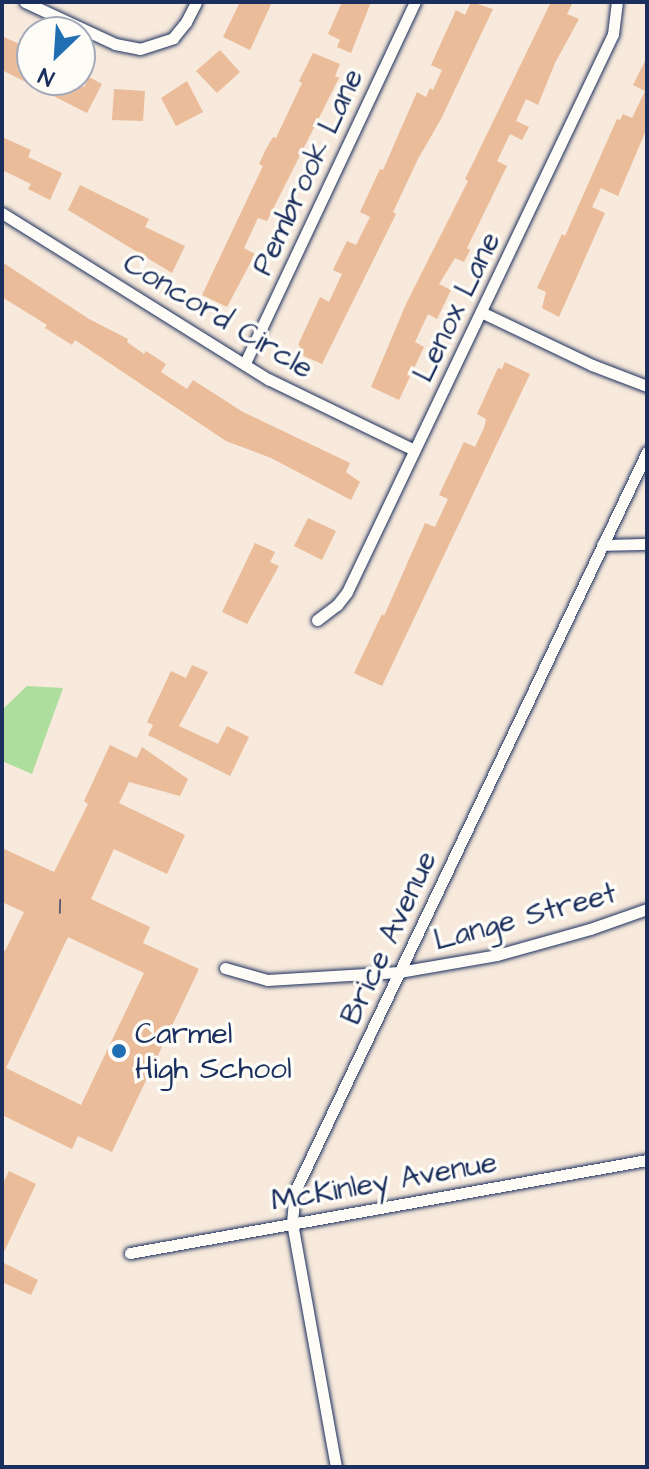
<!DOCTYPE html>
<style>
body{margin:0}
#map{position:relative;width:649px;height:1469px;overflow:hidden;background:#f7e9db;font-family:"Architects Daughter",sans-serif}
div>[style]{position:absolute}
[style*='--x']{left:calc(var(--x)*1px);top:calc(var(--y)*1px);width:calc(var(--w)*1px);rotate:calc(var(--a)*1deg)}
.green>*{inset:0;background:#adde9e}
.building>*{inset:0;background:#eabc9a}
.roads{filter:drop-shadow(0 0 2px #1b2f5e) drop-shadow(0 0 2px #1b2f5e)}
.minor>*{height:11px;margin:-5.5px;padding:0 5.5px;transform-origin:5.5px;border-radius:5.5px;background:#fdfcf7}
.dots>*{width:22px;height:22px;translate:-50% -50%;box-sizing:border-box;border:4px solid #fdfcf7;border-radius:50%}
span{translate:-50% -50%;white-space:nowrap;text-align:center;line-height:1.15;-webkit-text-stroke:7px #fdfcf7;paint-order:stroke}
.number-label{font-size:26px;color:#4f526d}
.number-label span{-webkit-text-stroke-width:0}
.street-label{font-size:30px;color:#1b2f5e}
.poi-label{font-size:30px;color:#1b2f5e}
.left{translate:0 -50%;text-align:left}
.frame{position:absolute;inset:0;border:4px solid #1b2f5e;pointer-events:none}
.north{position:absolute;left:16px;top:16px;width:80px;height:80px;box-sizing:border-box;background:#fdfcf7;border:2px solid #a3aaba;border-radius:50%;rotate:205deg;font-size:22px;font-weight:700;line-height:32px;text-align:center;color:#1b2f5e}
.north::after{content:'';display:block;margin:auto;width:28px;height:36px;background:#1f6fb2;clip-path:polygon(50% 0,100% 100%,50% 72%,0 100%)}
</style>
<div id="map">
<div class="green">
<i style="clip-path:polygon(27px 686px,63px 688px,32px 774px,2px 761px,2px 710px)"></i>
</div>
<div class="building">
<i style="clip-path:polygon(240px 2px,272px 2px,250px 50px,223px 37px)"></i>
<i style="clip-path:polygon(342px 2px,371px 2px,351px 53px,337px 47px,340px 40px,328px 34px)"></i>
<i style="clip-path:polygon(471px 2px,493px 9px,441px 119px,418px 159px,393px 212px,396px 214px,322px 364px,297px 353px,300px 346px,298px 345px,320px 297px,329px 302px,342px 274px,333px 270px,347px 241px,356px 245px,370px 217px,360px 212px,380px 169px,383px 170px,417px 92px,426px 97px,430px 88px,433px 90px,442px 70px,431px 65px,456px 10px,465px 15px)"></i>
<i style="clip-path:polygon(551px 2px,573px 2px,567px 14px,579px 19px,555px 63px,538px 105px,526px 99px,516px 121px,529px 127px,522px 140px,510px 134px,497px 161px,507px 166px,467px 248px,470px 250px,464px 262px,455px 258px,439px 284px,451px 290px,437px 319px,428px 314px,415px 342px,424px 347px,399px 400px,371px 387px,406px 304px,468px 181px,465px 179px,472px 165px)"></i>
<i style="clip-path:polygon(2px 36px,32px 50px,32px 80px,64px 80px,84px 87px,89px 77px,102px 84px,87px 113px,2px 70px)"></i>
<i style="clip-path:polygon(220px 50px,240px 72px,217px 93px,196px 71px)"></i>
<i style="clip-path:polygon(313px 53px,340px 64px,335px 76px,339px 78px,267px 221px,258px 218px,244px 248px,255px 254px,227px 307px,202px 295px,263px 166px,259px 164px,266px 149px,273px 137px,276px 138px,302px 83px,299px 81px)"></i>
<i style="clip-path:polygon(647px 57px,647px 128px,618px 196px,601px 188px,592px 207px,605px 213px,559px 317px,542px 308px,546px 292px,537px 288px,562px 234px,565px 236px,617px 119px,620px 120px,623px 114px,632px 118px,645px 91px,633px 85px)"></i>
<i style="clip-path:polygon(187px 81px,203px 112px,176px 126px,161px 98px)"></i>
<i style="clip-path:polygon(114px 89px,145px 91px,143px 121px,112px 120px)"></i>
<i style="clip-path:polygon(2px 137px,31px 150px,28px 157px,62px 173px,50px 200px,28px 189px,31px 184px,2px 170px)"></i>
<i style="clip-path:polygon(80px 185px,149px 219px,145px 227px,185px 246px,172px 273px,68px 210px)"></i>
<i style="clip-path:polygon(2px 262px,89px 319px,128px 339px,127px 342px,144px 354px,146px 351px,166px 364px,161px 372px,187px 389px,193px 380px,243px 412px,350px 463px,346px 472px,360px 482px,351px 500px,271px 458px,226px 441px,75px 340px,72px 345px,45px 328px,47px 325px,2px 297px)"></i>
<i style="clip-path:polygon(505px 362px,530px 374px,382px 686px,354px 673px,382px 614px,384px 616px,425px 523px,435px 527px,448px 499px,439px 495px,464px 442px,475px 447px,484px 428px,486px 419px,477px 414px,498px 368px,502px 369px)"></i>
<i style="clip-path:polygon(308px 518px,336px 531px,322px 560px,294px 546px)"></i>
<i style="clip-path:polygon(255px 543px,275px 552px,270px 562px,279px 566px,247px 624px,222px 612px)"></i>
<i style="clip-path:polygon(192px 665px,208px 672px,179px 726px,218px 744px,227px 726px,249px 737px,230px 776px,148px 735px,153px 725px,147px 722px,171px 671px,186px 678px)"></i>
<i style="clip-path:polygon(evenodd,110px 745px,137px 758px,142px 747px,188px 779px,180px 796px,129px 782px,119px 803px,185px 835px,167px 874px,114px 849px,91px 899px,150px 927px,143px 943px,199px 969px,112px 1152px,78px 1136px,72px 1149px,2px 1115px,2px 950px,5px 951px,24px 912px,2px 902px,2px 848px,54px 872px,88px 804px,84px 801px,110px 745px,68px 937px,144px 973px,81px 1105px,6px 1068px,68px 937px)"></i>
<i style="clip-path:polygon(9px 1171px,36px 1184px,2px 1256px,2px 1185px)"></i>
<i style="clip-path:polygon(2px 1262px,38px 1280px,31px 1295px,2px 1282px)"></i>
</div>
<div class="roads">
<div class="minor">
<i style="--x:25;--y:2;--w:99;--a:25"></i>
<i style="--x:115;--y:44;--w:25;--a:11"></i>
<i style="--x:140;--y:49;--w:35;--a:-18"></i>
<i style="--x:173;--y:38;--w:21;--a:-51"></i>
<i style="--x:186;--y:22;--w:22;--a:-63"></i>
<i style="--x:2;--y:213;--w:314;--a:32"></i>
<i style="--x:268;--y:379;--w:162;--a:25.9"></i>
<i style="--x:481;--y:312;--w:123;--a:25.5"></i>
<i style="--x:592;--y:365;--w:59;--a:20.9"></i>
<i style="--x:245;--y:363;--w:399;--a:-64.8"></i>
<i style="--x:602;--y:545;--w:45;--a:-1.3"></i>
<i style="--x:317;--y:620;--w:25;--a:-37"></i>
<i style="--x:337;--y:605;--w:16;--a:-52"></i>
<i style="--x:347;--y:592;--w:618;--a:-64.51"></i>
<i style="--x:613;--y:34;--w:32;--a:-83"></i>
<i style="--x:225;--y:968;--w:44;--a:15.9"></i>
<i style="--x:267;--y:980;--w:132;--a:-3.5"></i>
<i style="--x:399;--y:972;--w:99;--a:-9.8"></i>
<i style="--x:497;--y:955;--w:97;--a:-15.6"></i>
<i style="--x:590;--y:929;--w:60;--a:-19.3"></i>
<i style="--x:130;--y:1253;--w:525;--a:-10.2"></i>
<i style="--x:336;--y:1467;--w:248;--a:-100.2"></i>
<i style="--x:292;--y:1223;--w:32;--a:-85"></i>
<i style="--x:295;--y:1191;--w:819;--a:-64.53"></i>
</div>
</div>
<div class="dots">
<i style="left:119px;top:1051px;background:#1f6fb2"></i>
</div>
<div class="number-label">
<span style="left:60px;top:907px">1</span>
</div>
<div class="street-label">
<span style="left:308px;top:172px;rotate:-65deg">Pembrook Lane</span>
<span style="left:457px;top:307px;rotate:-64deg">Lenox Lane</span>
<span style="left:218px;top:316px;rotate:31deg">Concord Circle</span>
<span style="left:525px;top:917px;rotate:-15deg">Lange Street</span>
<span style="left:389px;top:938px;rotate:-65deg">Brice Avenue</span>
<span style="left:384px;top:1182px;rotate:-10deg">McKinley Avenue</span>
</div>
<div class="poi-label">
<span class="left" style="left:135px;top:1051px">Carmel<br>High School</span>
</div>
<div class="frame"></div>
<div class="north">N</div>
</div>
